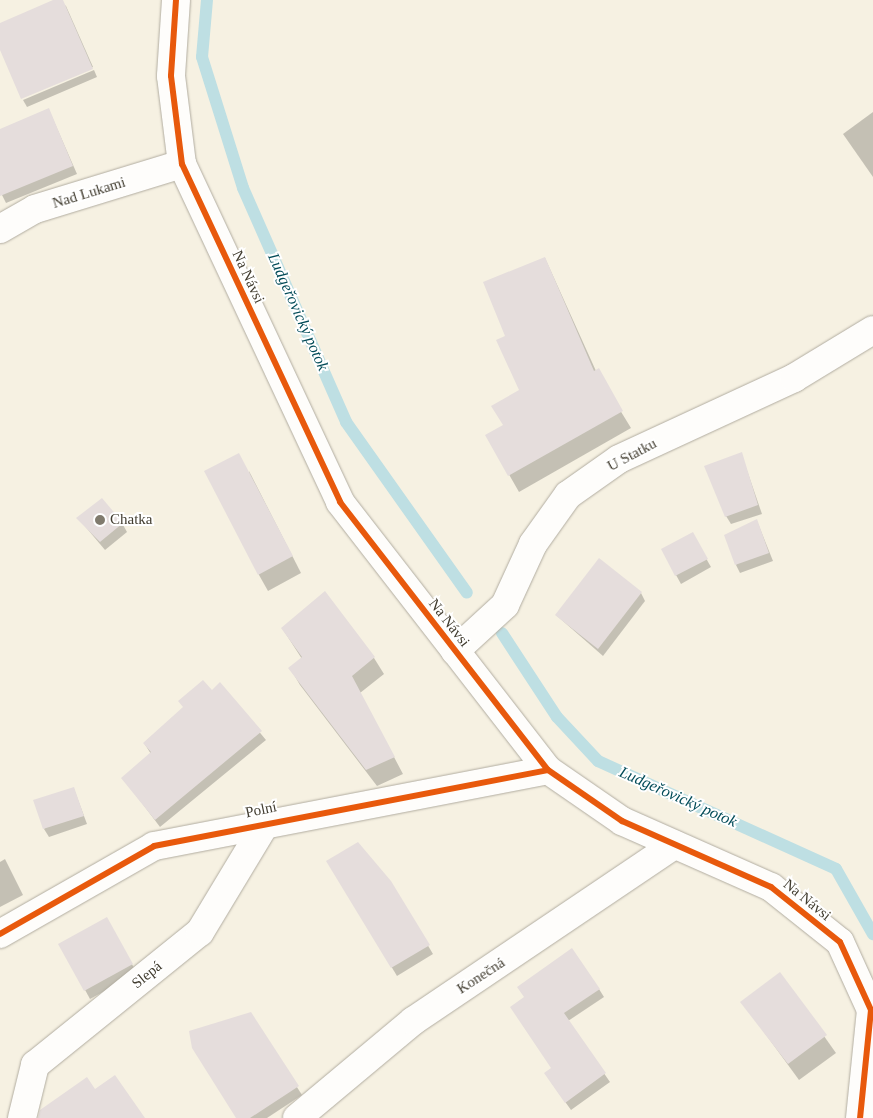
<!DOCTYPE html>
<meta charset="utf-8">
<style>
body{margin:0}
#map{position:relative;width:873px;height:1118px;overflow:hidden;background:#f6f1e2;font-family:"Times New Roman",serif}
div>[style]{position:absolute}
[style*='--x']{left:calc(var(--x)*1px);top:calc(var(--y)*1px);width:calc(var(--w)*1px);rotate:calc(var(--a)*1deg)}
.shadow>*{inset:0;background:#0003}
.stream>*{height:12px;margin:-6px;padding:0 6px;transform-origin:6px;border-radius:6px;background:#bedfe3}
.building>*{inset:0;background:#e5dddc}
.roads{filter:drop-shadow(0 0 1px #b1aca0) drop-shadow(0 0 1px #b1aca0)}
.minor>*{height:28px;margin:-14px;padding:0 14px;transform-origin:14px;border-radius:14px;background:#fefdfb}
.cycleway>*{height:6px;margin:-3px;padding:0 3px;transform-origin:3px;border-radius:3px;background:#e8590c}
.dots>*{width:14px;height:14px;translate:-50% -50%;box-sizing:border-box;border:2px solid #fff;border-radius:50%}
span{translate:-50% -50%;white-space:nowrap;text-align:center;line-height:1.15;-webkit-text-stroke:4px #fff;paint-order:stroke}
.street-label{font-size:15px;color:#413c2f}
.poi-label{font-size:15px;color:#413c2f}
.left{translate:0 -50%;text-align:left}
.water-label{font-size:16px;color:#024b58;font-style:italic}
</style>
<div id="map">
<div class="shadow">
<i style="clip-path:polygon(57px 0,66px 6px,93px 67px,22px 97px,0 47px,0 25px)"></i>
<i style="clip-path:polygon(94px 70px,97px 77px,27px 107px,23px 100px)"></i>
<i style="clip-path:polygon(49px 110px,77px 174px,6px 203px,0 191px,0 130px)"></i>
<i style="clip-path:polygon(873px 112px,873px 177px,843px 134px)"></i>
<i style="clip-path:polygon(545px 258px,596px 371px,631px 428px,519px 492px,487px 436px,504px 426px,521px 391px,507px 336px)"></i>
<i style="clip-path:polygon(741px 453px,762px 514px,731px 524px,726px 516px)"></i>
<i style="clip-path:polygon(249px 471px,301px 573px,268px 591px,259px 575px)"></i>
<i style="clip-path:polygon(78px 518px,122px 523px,127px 532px,105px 550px)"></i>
<i style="clip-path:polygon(757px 521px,773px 561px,740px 573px,736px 565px)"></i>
<i style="clip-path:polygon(692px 534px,711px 567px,681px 584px,676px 575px)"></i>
<i style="clip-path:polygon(641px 593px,645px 601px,603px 656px,556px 615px)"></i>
<i style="clip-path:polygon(282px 628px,374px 658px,384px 674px,360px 693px,403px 774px,377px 786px,300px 685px,290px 668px,302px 659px)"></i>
<i style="clip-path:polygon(220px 684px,266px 740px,160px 827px,123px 778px,151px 754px,144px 743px,184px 708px,180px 701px,212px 692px)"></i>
<i style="clip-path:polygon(74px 789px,87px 824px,49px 837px,44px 829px)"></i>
<i style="clip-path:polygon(5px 859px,23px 895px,0 907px,0 862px)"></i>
<i style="clip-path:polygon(328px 861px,390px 882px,433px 954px,397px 976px)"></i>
<i style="clip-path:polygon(106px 919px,137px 973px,90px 999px,60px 944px)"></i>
<i style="clip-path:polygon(780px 974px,836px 1053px,799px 1080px,742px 1002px)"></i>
<i style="clip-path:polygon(599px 989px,604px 997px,568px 1021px,610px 1082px,571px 1110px,551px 1082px,552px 1069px,525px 998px)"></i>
<i style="clip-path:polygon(250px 1013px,302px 1095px,267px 1118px,237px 1118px)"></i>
</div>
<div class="stream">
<i style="--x:207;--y:0;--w:57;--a:95"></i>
<i style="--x:202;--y:57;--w:137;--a:72.6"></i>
<i style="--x:243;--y:188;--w:256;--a:66.2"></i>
<i style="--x:346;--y:422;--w:209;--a:54.7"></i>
<i style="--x:502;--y:633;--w:100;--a:56.8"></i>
<i style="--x:557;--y:717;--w:60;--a:47"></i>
<i style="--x:598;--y:761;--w:261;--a:24.4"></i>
<i style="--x:836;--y:869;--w:75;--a:60.4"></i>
</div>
<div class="building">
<i style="clip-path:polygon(53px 0,63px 0,93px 69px,21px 99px,0 50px,0 23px)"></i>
<i style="clip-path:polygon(49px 108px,73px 166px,0 196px,0 129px)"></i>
<i style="clip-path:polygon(545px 257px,594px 371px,599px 368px,623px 411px,508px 476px,485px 435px,503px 425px,491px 406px,519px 390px,496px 340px,505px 336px,483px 282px)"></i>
<i style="clip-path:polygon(742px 452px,758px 505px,725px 517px,704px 466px)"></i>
<i style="clip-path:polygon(239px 453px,293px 556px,258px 575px,204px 471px)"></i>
<i style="clip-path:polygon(102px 498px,123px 523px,100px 542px,76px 518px)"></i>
<i style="clip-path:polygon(757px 519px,769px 553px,735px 565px,724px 535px)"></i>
<i style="clip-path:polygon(693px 532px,708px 559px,675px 576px,661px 549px)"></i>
<i style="clip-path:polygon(599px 558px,642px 592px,598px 649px,555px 615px)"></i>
<i style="clip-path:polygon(325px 591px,375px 657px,352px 676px,395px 757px,366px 770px,288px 668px,302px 657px,281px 628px)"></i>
<i style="clip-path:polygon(203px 680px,212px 690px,220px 682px,262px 731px,155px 820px,121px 778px,151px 752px,143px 743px,183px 707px,178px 701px)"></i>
<i style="clip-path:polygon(74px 787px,84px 816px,43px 829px,33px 800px)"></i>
<i style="clip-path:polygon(358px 842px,391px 881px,430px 945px,391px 968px,326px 861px)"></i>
<i style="clip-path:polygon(107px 917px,133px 964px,84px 991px,58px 944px)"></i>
<i style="clip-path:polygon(572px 948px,600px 989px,564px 1013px,606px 1073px,565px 1103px,544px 1073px,551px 1068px,510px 1007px,524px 997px,517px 987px)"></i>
<i style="clip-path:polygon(780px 972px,827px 1035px,788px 1064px,740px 1002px)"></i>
<i style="clip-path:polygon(251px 1012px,299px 1086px,250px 1118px,236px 1118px,192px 1048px,189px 1031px)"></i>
<i style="clip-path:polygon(115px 1075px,145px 1118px,38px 1118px,40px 1110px,87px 1077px,95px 1089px)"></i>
</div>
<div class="roads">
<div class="minor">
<i style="--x:176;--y:0;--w:76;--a:93.8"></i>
<i style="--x:171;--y:76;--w:89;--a:82.9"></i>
<i style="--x:182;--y:164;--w:373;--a:64.9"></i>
<i style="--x:340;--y:502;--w:339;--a:52.2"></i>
<i style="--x:548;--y:770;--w:90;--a:34.6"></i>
<i style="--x:622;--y:821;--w:163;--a:23.9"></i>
<i style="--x:771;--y:887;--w:88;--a:38.6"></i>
<i style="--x:840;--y:942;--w:75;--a:65.5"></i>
<i style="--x:871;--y:1010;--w:109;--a:95.8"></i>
<i style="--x:0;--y:229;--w:40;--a:-29.7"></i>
<i style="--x:35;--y:209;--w:154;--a:-17"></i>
<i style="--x:455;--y:651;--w:68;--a:-42.6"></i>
<i style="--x:505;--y:605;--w:67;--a:-65.3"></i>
<i style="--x:533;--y:544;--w:60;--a:-54.5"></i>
<i style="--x:568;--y:495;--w:62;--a:-35.2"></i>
<i style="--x:619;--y:459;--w:193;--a:-24.8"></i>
<i style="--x:794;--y:378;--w:92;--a:-31.3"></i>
<i style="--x:0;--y:934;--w:177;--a:-29.7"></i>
<i style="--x:154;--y:846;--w:401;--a:-10.9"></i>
<i style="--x:22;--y:1118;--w:55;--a:-76.2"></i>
<i style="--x:35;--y:1065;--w:212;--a:-38.9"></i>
<i style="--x:200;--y:932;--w:130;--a:-58.9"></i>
<i style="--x:297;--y:1118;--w:151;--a:-39.9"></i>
<i style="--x:413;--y:1021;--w:315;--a:-34"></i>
</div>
</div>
<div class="cycleway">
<i style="--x:176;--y:0;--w:76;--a:93.8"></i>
<i style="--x:171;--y:76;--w:89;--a:82.9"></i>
<i style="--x:182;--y:164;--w:373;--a:64.9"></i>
<i style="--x:340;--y:502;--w:339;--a:52.2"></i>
<i style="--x:548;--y:770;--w:90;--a:34.6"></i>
<i style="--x:622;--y:821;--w:163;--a:23.9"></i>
<i style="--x:771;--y:887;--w:88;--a:38.6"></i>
<i style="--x:840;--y:942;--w:75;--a:65.5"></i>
<i style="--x:871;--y:1010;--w:109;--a:95.8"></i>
<i style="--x:0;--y:934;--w:177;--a:-29.7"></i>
<i style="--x:154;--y:846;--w:401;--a:-10.9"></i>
</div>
<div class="dots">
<i style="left:100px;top:520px;background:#807b6e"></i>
</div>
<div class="street-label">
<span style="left:89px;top:193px;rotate:-17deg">Nad Lukami</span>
<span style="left:248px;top:277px;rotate:65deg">Na Návsi</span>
<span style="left:632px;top:455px;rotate:-28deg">U Statku</span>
<span style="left:449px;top:623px;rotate:52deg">Na Návsi</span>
<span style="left:261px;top:810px;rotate:-12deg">Polní</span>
<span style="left:807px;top:900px;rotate:39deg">Na Návsi</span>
<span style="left:147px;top:975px;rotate:-39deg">Slepá</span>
<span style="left:481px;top:976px;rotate:-33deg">Konečná</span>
</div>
<div class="poi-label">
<span class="left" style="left:110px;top:520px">Chatka</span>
</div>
<div class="water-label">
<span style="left:298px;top:312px;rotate:66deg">Ludgeřovický potok</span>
<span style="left:678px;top:797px;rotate:24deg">Ludgeřovický potok</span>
</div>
</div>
